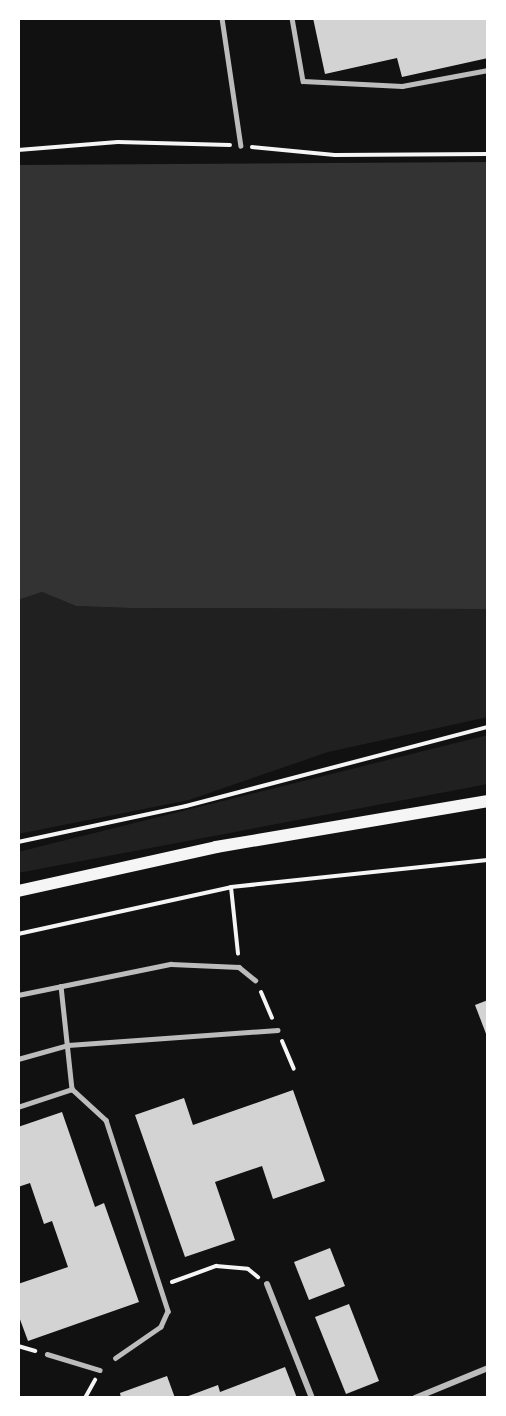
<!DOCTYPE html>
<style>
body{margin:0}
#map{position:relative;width:506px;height:1416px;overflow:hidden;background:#111;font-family:"Sofia Sans Condensed",sans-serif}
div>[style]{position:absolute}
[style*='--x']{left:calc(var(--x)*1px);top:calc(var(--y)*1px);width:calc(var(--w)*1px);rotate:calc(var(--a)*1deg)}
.green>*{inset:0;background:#202020}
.water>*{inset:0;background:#333}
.building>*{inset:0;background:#d3d3d3}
.path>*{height:4px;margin:-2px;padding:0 2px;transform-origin:2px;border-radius:2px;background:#f5f5f5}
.service>*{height:4.5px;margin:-2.25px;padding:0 2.25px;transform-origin:2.25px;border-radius:2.25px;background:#bcbcbc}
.minor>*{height:6px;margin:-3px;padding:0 3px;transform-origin:3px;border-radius:3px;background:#bcbcbc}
.secondary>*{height:12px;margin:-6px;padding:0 6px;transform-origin:6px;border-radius:6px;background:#f5f5f5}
span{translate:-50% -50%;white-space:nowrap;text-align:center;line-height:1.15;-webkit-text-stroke:5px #fff;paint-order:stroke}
.frame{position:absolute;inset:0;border:20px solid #fff;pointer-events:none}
</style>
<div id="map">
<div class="green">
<i style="clip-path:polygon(42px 592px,76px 606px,130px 608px,488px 609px,488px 717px,328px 752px,189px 800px,18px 834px,18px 600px)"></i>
<i style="clip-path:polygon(488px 735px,488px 784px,18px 873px,18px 852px)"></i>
</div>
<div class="water">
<i style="clip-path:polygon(488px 162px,488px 609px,130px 608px,76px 606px,42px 592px,18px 600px,18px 165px)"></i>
</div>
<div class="building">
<i style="clip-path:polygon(313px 18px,488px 18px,488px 58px,402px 77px,397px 58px,325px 74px)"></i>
<i style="clip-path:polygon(488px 1000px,488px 1039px,475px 1005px)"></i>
<i style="clip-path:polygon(293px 1090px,325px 1181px,273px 1199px,262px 1166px,215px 1182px,235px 1240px,185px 1257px,135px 1115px,184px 1098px,193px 1125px)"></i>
<i style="clip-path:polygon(62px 1112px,95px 1207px,104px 1203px,139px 1302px,28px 1341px,18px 1314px,18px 1284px,68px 1267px,52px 1221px,44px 1224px,30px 1183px,18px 1187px,18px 1127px)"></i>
<i style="clip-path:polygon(330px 1248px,345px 1286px,309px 1300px,294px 1262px)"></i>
<i style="clip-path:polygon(349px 1304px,379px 1381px,346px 1394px,315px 1317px)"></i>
<i style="clip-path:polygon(285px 1367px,297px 1398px,183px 1398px,218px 1385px,220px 1392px)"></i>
<i style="clip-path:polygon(167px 1376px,175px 1398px,121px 1398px,120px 1393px)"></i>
</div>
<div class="path">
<i style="--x:252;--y:147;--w:83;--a:5.5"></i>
<i style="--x:335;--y:155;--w:153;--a:-0.4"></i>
<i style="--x:18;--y:150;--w:100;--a:-4.6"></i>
<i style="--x:118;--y:142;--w:112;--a:1.5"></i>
<i style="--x:18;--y:842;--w:172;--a:-12.1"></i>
<i style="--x:186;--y:806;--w:312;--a:-14.7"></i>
<i style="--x:231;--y:887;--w:67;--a:84"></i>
<i style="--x:18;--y:934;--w:218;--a:-12.4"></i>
<i style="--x:231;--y:887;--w:258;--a:-6"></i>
<i style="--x:261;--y:992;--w:28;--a:67"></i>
<i style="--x:282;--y:1041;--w:30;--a:67"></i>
<i style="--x:172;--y:1282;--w:47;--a:-20"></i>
<i style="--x:216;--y:1266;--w:32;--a:5"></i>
<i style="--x:248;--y:1269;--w:13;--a:39"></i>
<i style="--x:18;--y:1346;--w:18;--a:16"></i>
<i style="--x:85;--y:1398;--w:21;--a:-61"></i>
</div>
<div class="service">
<i style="--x:222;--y:18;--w:129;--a:81.6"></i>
<i style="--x:292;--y:18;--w:64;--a:80.1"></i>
<i style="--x:303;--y:81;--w:99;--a:2.9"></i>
<i style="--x:402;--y:86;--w:87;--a:-10.5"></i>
<i style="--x:61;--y:986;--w:104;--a:83.9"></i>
<i style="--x:72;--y:1089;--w:46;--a:42.4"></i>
<i style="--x:106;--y:1120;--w:201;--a:72"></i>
<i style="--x:168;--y:1311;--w:17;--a:114"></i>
<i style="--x:161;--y:1327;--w:55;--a:145.4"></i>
<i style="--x:18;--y:995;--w:156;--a:-11.5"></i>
<i style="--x:171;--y:964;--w:68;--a:2.5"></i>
<i style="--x:239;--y:967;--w:21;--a:39"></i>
<i style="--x:18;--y:1059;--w:52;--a:-15.6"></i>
<i style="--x:68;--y:1045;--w:210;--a:-4.1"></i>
<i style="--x:18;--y:1107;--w:57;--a:-18.4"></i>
<i style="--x:47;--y:1354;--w:55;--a:16.8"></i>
</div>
<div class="minor">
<i style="--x:267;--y:1284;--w:123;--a:68.5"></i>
<i style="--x:415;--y:1398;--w:79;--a:-22.3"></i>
</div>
<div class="secondary">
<i style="--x:18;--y:891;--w:203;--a:-12.5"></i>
<i style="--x:216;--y:847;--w:276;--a:-9.6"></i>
</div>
<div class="frame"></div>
</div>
